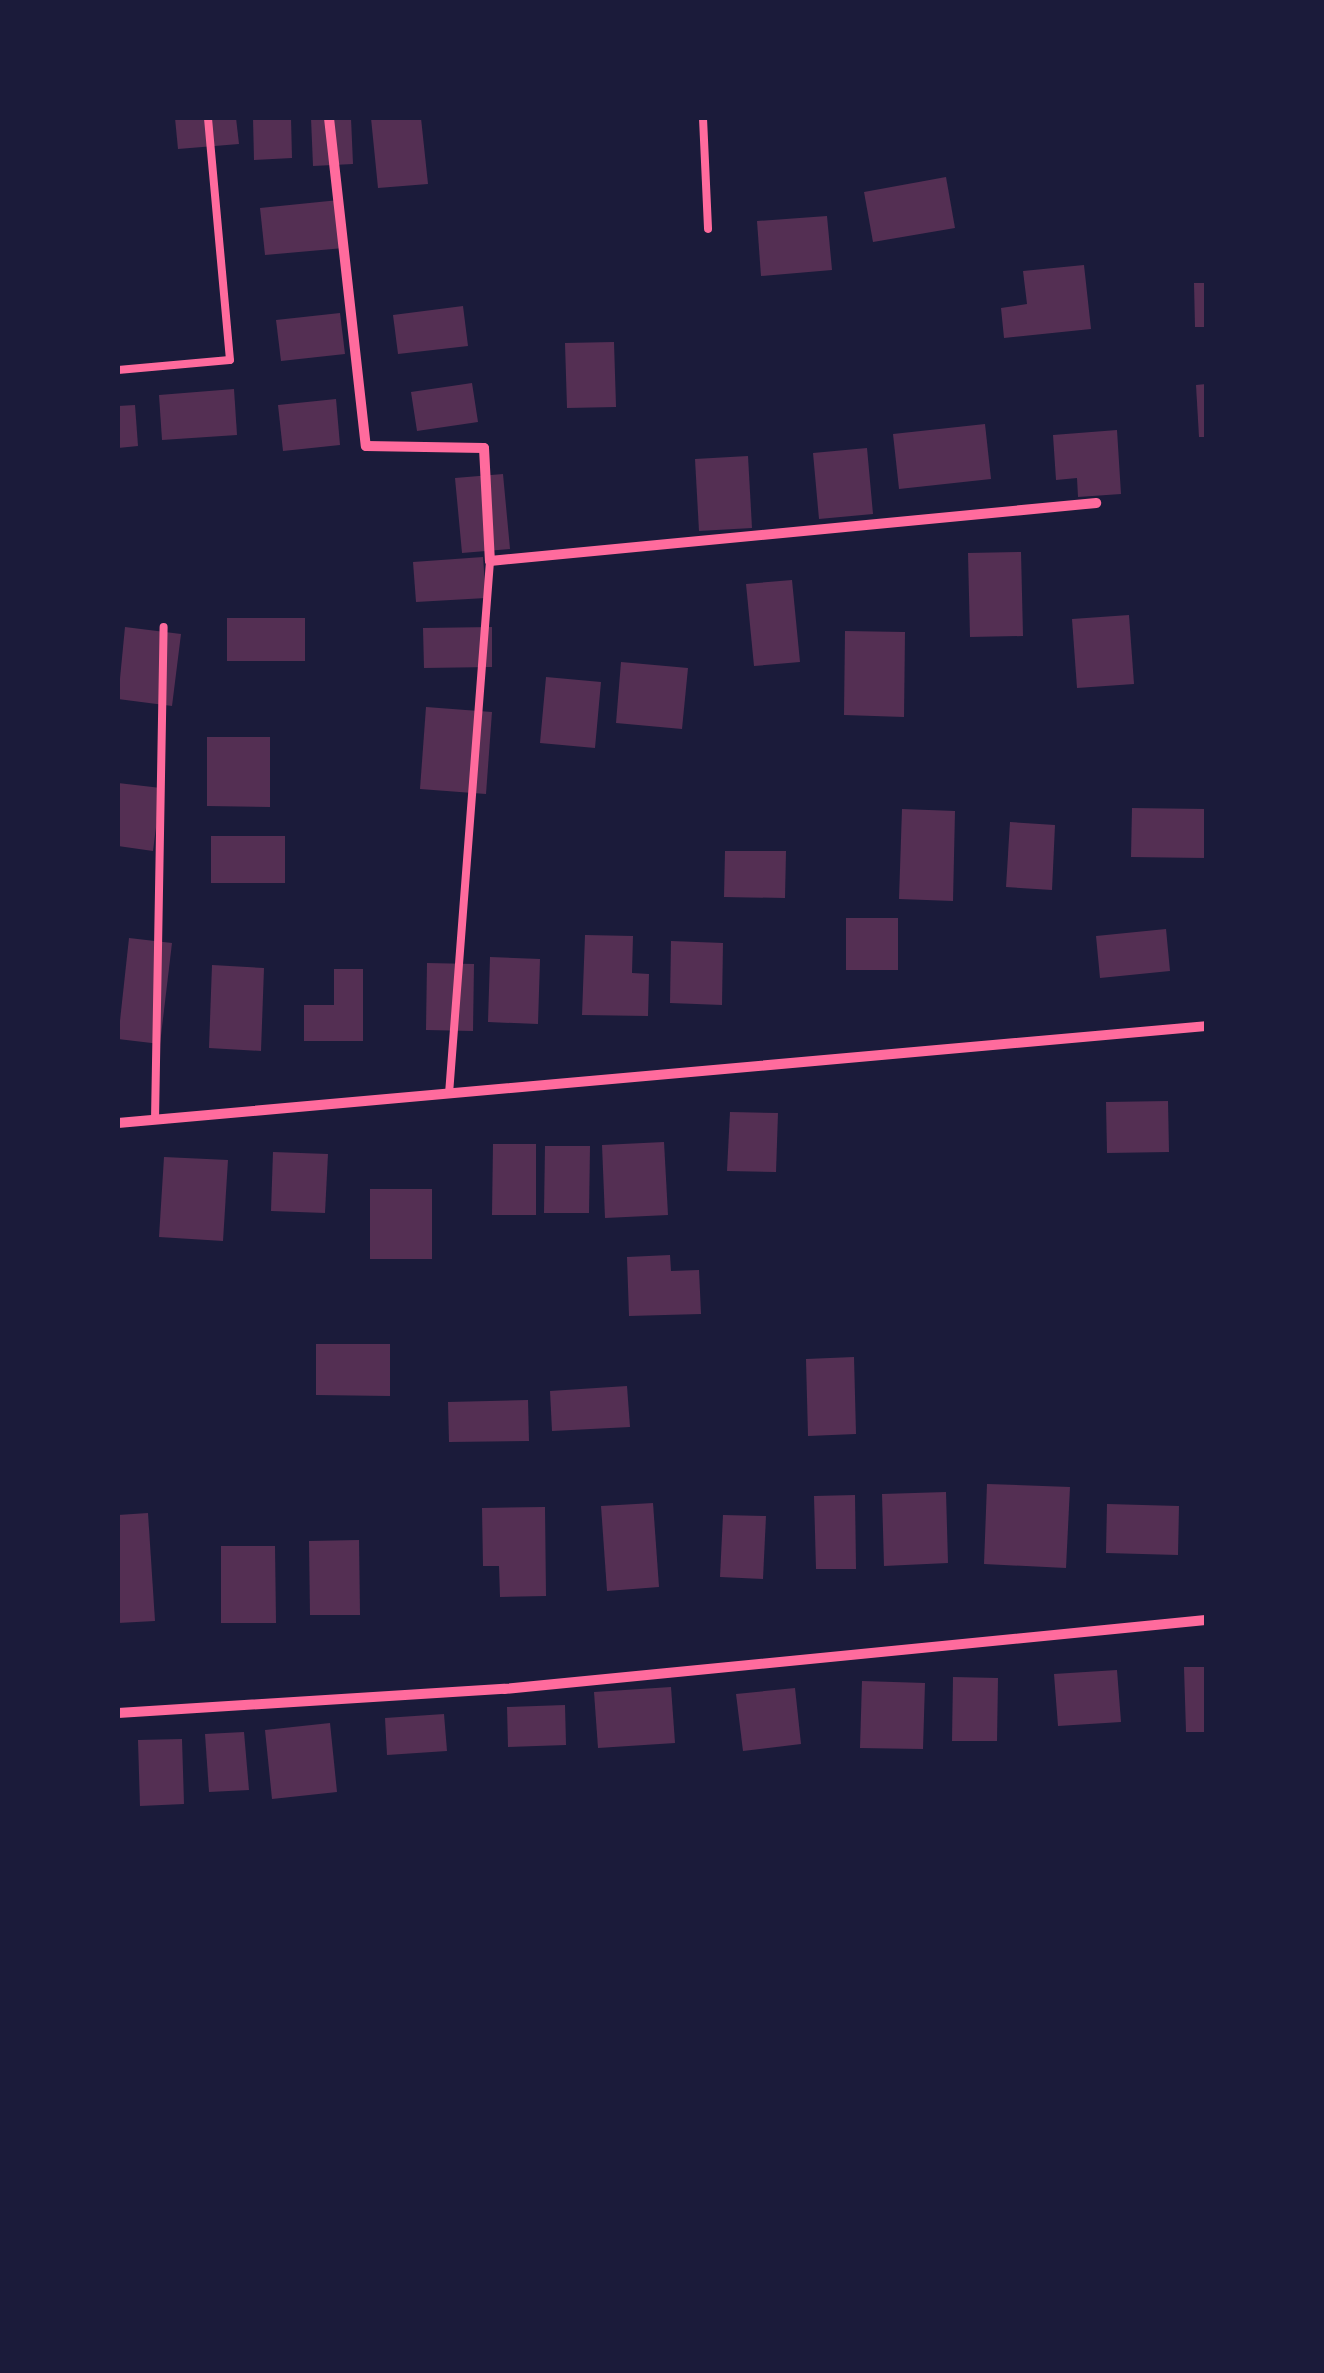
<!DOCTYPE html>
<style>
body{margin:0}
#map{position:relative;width:1324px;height:2373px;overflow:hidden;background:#1b1b3a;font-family:Inter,sans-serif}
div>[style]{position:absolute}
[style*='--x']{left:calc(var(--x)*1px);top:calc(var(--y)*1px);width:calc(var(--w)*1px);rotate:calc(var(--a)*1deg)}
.building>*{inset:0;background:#542f53}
.service>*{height:8px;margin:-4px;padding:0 4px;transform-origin:4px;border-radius:4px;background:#ff6b9d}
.minor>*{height:10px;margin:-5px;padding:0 5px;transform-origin:5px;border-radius:5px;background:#ff6b9d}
span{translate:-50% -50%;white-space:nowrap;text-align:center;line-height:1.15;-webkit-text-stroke:8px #1b1b3a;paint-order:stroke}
.frame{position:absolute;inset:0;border:120px solid #1b1b3a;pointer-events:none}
</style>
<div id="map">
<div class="building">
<i style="clip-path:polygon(175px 118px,236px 118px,239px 144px,178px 149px)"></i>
<i style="clip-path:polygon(253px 118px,291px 118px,292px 158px,254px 160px)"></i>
<i style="clip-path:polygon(311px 118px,351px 118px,353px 164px,313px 166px)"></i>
<i style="clip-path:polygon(371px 118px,421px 118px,428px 184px,378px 188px)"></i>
<i style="clip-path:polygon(946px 177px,955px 228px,873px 242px,864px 192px)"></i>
<i style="clip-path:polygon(339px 200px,344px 248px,265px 255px,260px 208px)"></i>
<i style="clip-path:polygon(827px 216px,832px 270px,761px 276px,757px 221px)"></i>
<i style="clip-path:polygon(1084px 265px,1091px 329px,1004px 338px,1001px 308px,1027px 304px,1023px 271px)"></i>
<i style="clip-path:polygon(1194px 283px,1206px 283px,1206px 327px,1195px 327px)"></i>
<i style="clip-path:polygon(463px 306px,468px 346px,398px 354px,393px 315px)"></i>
<i style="clip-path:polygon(340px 313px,345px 354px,281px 361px,276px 320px)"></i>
<i style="clip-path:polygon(614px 342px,616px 407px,567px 408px,565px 343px)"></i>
<i style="clip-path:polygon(472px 383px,478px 422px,417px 431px,411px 392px)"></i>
<i style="clip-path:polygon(1206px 384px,1206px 437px,1199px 437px,1196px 385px)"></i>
<i style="clip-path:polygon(234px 389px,237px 435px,162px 440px,159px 395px)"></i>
<i style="clip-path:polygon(336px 399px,340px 445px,283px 451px,278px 405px)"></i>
<i style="clip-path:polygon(135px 405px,138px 446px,118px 448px,118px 406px)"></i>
<i style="clip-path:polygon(985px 424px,991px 479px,899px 489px,893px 434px)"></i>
<i style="clip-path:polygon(1117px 430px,1121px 494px,1078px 497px,1077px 478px,1056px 480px,1053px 435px)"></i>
<i style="clip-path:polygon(867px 448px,873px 514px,819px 519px,813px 453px)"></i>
<i style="clip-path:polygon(748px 456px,752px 528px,699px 531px,695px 459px)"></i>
<i style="clip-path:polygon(503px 474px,510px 549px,462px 553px,455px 478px)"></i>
<i style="clip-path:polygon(1021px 552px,1023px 636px,970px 637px,968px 553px)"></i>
<i style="clip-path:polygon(483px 557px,486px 598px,416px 602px,413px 562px)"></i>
<i style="clip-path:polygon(792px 580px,800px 662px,754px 666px,746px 584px)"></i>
<i style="clip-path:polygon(1129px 615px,1134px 684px,1077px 688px,1072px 619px)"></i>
<i style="clip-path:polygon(227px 618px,305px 618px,305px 661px,227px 661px)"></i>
<i style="clip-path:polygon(125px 627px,181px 634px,172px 706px,118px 699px)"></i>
<i style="clip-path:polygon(492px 627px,492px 667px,424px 668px,423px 628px)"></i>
<i style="clip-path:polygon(845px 631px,905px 632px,904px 717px,844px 715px)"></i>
<i style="clip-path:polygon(621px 662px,688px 668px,682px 729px,616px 723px)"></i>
<i style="clip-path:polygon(546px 677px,601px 682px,595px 748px,540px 743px)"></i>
<i style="clip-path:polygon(426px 707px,492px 712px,486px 794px,420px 789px)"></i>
<i style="clip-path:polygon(207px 737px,270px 737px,270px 807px,207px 806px)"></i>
<i style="clip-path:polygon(118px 783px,161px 788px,153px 851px,118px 846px)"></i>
<i style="clip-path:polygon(1132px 808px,1206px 809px,1206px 858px,1131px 857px)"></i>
<i style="clip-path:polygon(902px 809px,955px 811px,953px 901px,899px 899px)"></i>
<i style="clip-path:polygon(1010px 822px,1055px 825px,1052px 890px,1006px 887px)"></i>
<i style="clip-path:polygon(211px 836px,285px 836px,285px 883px,211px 883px)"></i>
<i style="clip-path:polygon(725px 851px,786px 851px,785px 898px,724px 897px)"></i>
<i style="clip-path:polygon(846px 918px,898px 918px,898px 970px,846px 970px)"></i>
<i style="clip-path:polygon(1166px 929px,1170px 971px,1100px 978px,1096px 936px)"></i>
<i style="clip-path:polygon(585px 935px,633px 936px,632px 973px,649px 974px,648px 1016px,582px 1015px)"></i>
<i style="clip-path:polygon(129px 938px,172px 943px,160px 1044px,118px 1039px)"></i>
<i style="clip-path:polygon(671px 941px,723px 943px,722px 1005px,670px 1003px)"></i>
<i style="clip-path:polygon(490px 957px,540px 959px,538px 1024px,488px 1022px)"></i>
<i style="clip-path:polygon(427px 963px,474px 964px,473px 1031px,426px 1030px)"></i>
<i style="clip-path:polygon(212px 965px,264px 968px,261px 1051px,209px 1048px)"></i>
<i style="clip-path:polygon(334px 969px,363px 969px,363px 1041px,304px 1041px,304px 1005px,334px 1005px)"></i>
<i style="clip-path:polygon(1168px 1101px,1169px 1152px,1107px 1153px,1106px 1102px)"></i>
<i style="clip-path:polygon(730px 1112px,778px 1113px,776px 1172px,727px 1171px)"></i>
<i style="clip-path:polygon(664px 1142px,668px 1215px,605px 1218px,602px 1145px)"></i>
<i style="clip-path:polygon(493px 1144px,536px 1144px,536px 1215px,492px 1215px)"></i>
<i style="clip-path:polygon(545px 1146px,590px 1146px,589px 1213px,544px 1213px)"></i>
<i style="clip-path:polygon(273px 1152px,328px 1154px,325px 1213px,271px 1211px)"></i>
<i style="clip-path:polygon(164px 1157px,228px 1160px,223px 1241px,159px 1237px)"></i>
<i style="clip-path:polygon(370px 1189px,432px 1189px,432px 1259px,370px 1259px)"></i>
<i style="clip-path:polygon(670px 1255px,671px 1271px,699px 1270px,701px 1314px,629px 1316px,627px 1257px)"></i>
<i style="clip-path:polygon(316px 1344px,390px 1344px,390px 1396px,316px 1395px)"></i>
<i style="clip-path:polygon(854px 1357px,856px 1434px,808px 1436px,806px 1359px)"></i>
<i style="clip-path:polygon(627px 1386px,630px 1427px,552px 1431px,550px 1391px)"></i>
<i style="clip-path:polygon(528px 1400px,529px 1441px,449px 1442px,448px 1402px)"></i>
<i style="clip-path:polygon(987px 1484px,1070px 1487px,1066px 1568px,984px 1564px)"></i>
<i style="clip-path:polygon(946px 1492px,948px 1563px,884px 1566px,882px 1494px)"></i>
<i style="clip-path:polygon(855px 1495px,856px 1569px,816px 1569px,814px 1496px)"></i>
<i style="clip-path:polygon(653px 1503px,659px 1587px,607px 1591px,601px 1506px)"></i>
<i style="clip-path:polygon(1107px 1504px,1179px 1506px,1178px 1555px,1106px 1553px)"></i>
<i style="clip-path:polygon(545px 1507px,546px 1596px,500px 1597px,499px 1566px,483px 1566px,482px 1508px)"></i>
<i style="clip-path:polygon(148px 1513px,155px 1621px,118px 1623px,118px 1515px)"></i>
<i style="clip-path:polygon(723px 1515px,766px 1516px,763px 1579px,720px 1577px)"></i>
<i style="clip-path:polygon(359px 1540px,360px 1615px,310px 1615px,309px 1541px)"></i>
<i style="clip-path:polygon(221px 1546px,275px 1546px,276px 1623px,221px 1623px)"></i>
<i style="clip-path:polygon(1184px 1667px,1206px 1667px,1206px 1732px,1186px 1732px)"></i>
<i style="clip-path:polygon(1117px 1670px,1121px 1722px,1058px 1726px,1054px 1674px)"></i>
<i style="clip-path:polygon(953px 1677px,998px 1678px,997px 1741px,952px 1741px)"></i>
<i style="clip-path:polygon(862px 1681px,925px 1683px,923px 1749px,860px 1748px)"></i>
<i style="clip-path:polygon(671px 1687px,675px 1743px,598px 1748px,594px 1692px)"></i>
<i style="clip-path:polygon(795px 1688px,801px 1744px,743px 1751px,736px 1694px)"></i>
<i style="clip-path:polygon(565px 1705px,566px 1745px,508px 1747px,507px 1707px)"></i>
<i style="clip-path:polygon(444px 1714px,447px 1751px,387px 1755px,385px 1718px)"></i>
<i style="clip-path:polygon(330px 1723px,337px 1792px,272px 1799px,265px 1730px)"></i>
<i style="clip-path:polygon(244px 1732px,249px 1790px,209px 1792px,205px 1734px)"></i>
<i style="clip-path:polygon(182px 1739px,184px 1804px,140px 1806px,138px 1740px)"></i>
</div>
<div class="service">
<i style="--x:703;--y:118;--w:111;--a:87.4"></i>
<i style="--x:118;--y:370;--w:112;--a:-5.1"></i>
<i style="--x:230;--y:360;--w:243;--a:-95.2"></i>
<i style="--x:449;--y:1094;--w:535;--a:-85.6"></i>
<i style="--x:155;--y:1120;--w:493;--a:-89"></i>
</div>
<div class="minor">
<i style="--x:329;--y:118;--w:330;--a:83.6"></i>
<i style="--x:366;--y:446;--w:118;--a:1"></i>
<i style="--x:484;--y:448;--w:113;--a:87"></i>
<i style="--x:490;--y:561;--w:609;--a:-5.47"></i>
<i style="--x:118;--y:1123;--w:1092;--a:-5.09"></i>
<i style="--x:118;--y:1713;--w:387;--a:-3.6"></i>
<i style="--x:504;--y:1689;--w:705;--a:-5.61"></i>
</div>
<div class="frame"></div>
</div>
